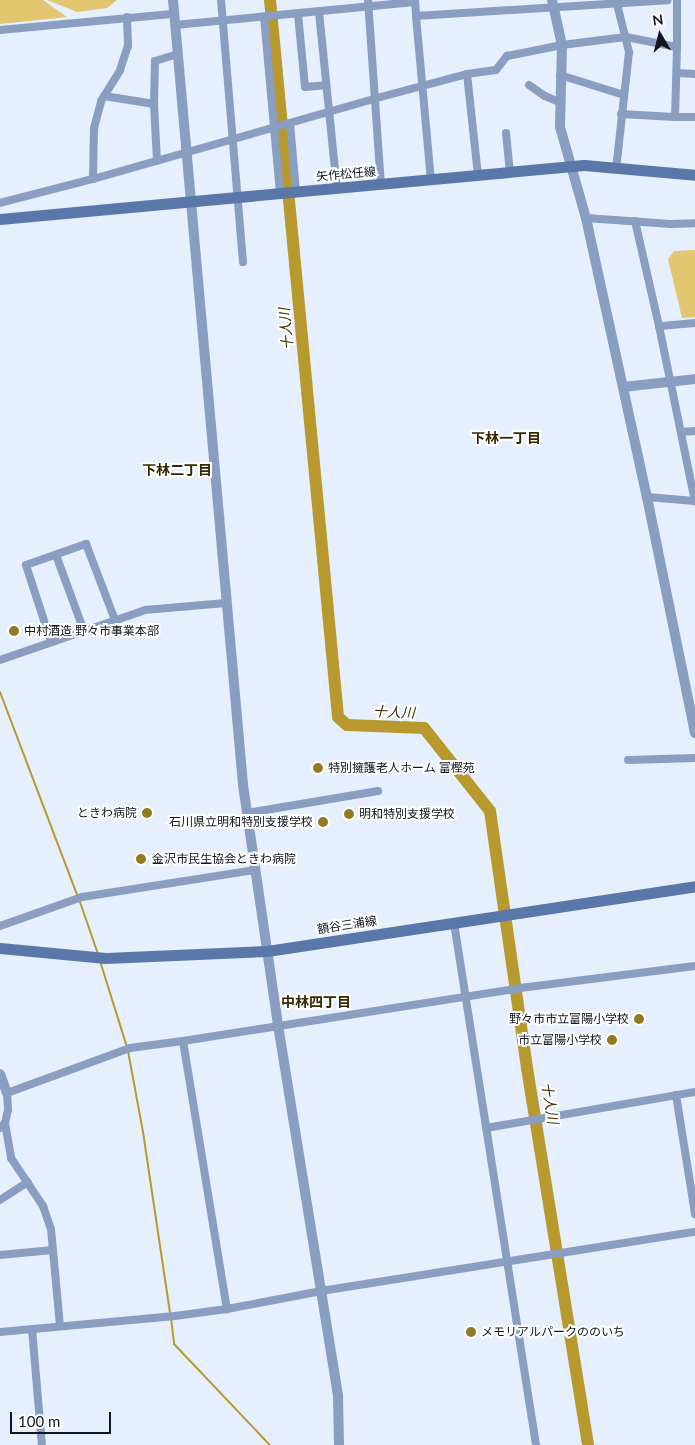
<!DOCTYPE html>
<meta charset="utf-8">
<style>
body{margin:0}
#map{position:relative;width:695px;height:1445px;overflow:hidden;background:#e6effe;font-family:Lato,"Noto Sans JP",sans-serif}
div>[style]{position:absolute}
[style*='--x']{left:calc(var(--x)*1px);top:calc(var(--y)*1px);width:calc(var(--w)*1px);rotate:calc(var(--a)*1deg)}
.green>*{inset:0;background:#e2c770}
.stream>*{height:2px;margin:-1px;padding:0 1px;transform-origin:1px;border-radius:1px;background:#b7992e}
.river>*{height:12px;margin:-6px;padding:0 6px;transform-origin:6px;border-radius:6px;background:#b7992e}
.minor>*{height:8px;margin:-4px;padding:0 4px;transform-origin:4px;border-radius:4px;background:#899ec1}
.tertiary>*{height:10px;margin:-5px;padding:0 5px;transform-origin:5px;border-radius:5px;background:#899ec1}
.secondary>*{height:11px;margin:-5.5px;padding:0 5.5px;transform-origin:5.5px;border-radius:5.5px;background:#5977a9}
.dots>*{width:14px;height:14px;translate:-50% -50%;box-sizing:border-box;border:2px solid #fff;border-radius:50%}
span{translate:-50% -50%;white-space:nowrap;text-align:center;line-height:1.15;-webkit-text-stroke:4px #fff;paint-order:stroke}
.street-label{font-size:12px;color:#10151e}
.poi-label{font-size:12px;color:#10151e}
.left{translate:0 -50%;text-align:left}
.right{translate:-100% -50%;text-align:right}
.water-label{font-size:14px;color:#3c3002;font-style:italic}
.neighbourhood-label{font-size:14px;color:#342800;font-weight:700}
.north{position:absolute;left:635px;top:10px;width:50px;height:50px;-webkit-text-stroke:4px #fff;paint-order:stroke;rotate:352deg;font-size:14px;font-weight:700;line-height:20px;text-align:center;color:#10151e}
.north::after{content:'';display:block;margin:auto;width:18px;height:22px;background:#10151e;clip-path:polygon(50% 0,100% 100%,50% 72%,0 100%)}
.scale{position:absolute;left:10px;top:1412px;width:101px;height:22px;box-sizing:border-box;border:2px solid #10151e;border-top:0;padding-left:6px;font-size:15px;line-height:18px;white-space:nowrap;color:#10151e;-webkit-text-stroke:4px #fff;paint-order:stroke}
</style>
<div id="map">
<div class="green">
<i style="clip-path:polygon(0 0,43px 0,67px 17px,0 24px)"></i>
<i style="clip-path:polygon(47px 0,117px 0,107px 8px,77px 12px)"></i>
<i style="clip-path:polygon(695px 250px,695px 317px,682px 318px,668px 259px,674px 251px)"></i>
</div>
<div class="stream">
<i style="--x:0;--y:692;--w:219;--a:69.2"></i>
<i style="--x:80;--y:902;--w:55;--a:70.9"></i>
<i style="--x:100;--y:961;--w:90;--a:72.6"></i>
<i style="--x:128;--y:1051;--w:82;--a:79.5"></i>
<i style="--x:143;--y:1132;--w:183;--a:81.5"></i>
<i style="--x:171;--y:1318;--w:26;--a:83"></i>
<i style="--x:174;--y:1344;--w:139;--a:46.5"></i>
</div>
<div class="river">
<i style="--x:270;--y:0;--w:720;--a:84.58"></i>
<i style="--x:338;--y:717;--w:12;--a:42"></i>
<i style="--x:347;--y:725;--w:77;--a:2.2"></i>
<i style="--x:424;--y:728;--w:106;--a:51.5"></i>
<i style="--x:490;--y:811;--w:260;--a:81.8"></i>
<i style="--x:527;--y:1068;--w:382;--a:80.8"></i>
</div>
<div class="minor">
<i style="--x:221;--y:0;--w:263;--a:85.2"></i>
<i style="--x:368;--y:0;--w:184;--a:86"></i>
<i style="--x:415;--y:0;--w:16;--a:86"></i>
<i style="--x:416;--y:16;--w:252;--a:-3.6"></i>
<i style="--x:616;--y:0;--w:54;--a:76"></i>
<i style="--x:629;--y:52;--w:118;--a:96.3"></i>
<i style="--x:677;--y:0;--w:47;--a:90"></i>
<i style="--x:319;--y:12;--w:177;--a:84.2"></i>
<i style="--x:298;--y:14;--w:73;--a:84.5"></i>
<i style="--x:305;--y:87;--w:21;--a:-5"></i>
<i style="--x:416;--y:16;--w:165;--a:84.8"></i>
<i style="--x:264;--y:17;--w:178;--a:84.8"></i>
<i style="--x:175;--y:25;--w:241;--a:-5.5"></i>
<i style="--x:0;--y:30;--w:175;--a:-5.3"></i>
<i style="--x:678;--y:73;--w:17;--a:3"></i>
<i style="--x:467;--y:74;--w:103;--a:83.8"></i>
<i style="--x:560;--y:75;--w:67;--a:17.4"></i>
<i style="--x:529;--y:85;--w:19;--a:35"></i>
<i style="--x:545;--y:96;--w:15;--a:23"></i>
<i style="--x:104;--y:96;--w:51;--a:9.1"></i>
<i style="--x:154;--y:104;--w:43;--a:-88.7"></i>
<i style="--x:155;--y:61;--w:24;--a:-17"></i>
<i style="--x:154;--y:104;--w:57;--a:87"></i>
<i style="--x:621;--y:114;--w:54;--a:3.2"></i>
<i style="--x:290;--y:123;--w:69;--a:85"></i>
<i style="--x:506;--y:133;--w:40;--a:84.3"></i>
<i style="--x:93;--y:179;--w:51;--a:-88.9"></i>
<i style="--x:94;--y:128;--w:28;--a:-75"></i>
<i style="--x:101;--y:101;--w:36;--a:-58"></i>
<i style="--x:120;--y:70;--w:25;--a:-72"></i>
<i style="--x:128;--y:46;--w:29;--a:-92"></i>
<i style="--x:0;--y:203;--w:96;--a:-14.5"></i>
<i style="--x:93;--y:179;--w:291;--a:-15.9"></i>
<i style="--x:373;--y:99;--w:97;--a:-14.9"></i>
<i style="--x:467;--y:74;--w:29;--a:-8"></i>
<i style="--x:496;--y:70;--w:18;--a:-52"></i>
<i style="--x:507;--y:56;--w:56;--a:-11.3"></i>
<i style="--x:562;--y:45;--w:64;--a:-7.1"></i>
<i style="--x:626;--y:37;--w:52;--a:11.1"></i>
<i style="--x:677;--y:47;--w:70;--a:91.6"></i>
<i style="--x:675;--y:117;--w:20;--a:0"></i>
<i style="--x:586;--y:218;--w:85;--a:4"></i>
<i style="--x:671;--y:224;--w:24;--a:-2"></i>
<i style="--x:635;--y:221;--w:108;--a:77.1"></i>
<i style="--x:695;--y:323;--w:36;--a:175"></i>
<i style="--x:659;--y:326;--w:179;--a:78.4"></i>
<i style="--x:681;--y:432;--w:14;--a:-4"></i>
<i style="--x:647;--y:497;--w:48;--a:4.8"></i>
<i style="--x:56;--y:555;--w:81;--a:69.8"></i>
<i style="--x:51;--y:642;--w:81;--a:-108"></i>
<i style="--x:26;--y:565;--w:64;--a:-19.3"></i>
<i style="--x:86;--y:544;--w:81;--a:69.1"></i>
<i style="--x:0;--y:660;--w:153;--a:-19"></i>
<i style="--x:145;--y:610;--w:81;--a:-4.9"></i>
<i style="--x:628;--y:760;--w:67;--a:-1.7"></i>
<i style="--x:247;--y:813;--w:133;--a:-9.5"></i>
<i style="--x:454;--y:923;--w:528;--a:81.07"></i>
<i style="--x:0;--y:926;--w:87;--a:-19.5"></i>
<i style="--x:82;--y:897;--w:174;--a:-8.9"></i>
<i style="--x:183;--y:1041;--w:272;--a:80.7"></i>
<i style="--x:676;--y:1095;--w:121;--a:80.9"></i>
<i style="--x:5;--y:1123;--w:36;--a:80"></i>
<i style="--x:11;--y:1158;--w:58;--a:56.3"></i>
<i style="--x:43;--y:1206;--w:24;--a:71"></i>
<i style="--x:51;--y:1229;--w:97;--a:84.7"></i>
<i style="--x:0;--y:1128;--w:7;--a:-45"></i>
<i style="--x:5;--y:1123;--w:13;--a:-77"></i>
<i style="--x:8;--y:1110;--w:17;--a:-93"></i>
<i style="--x:7;--y:1093;--w:131;--a:-20.1"></i>
<i style="--x:130;--y:1048;--w:53;--a:-7.5"></i>
<i style="--x:183;--y:1041;--w:341;--a:-8.9"></i>
<i style="--x:520;--y:988;--w:176;--a:-7.2"></i>
<i style="--x:486;--y:1128;--w:212;--a:-9.8"></i>
<i style="--x:0;--y:1200;--w:33;--a:-33"></i>
<i style="--x:0;--y:1255;--w:53;--a:-5.4"></i>
<i style="--x:32;--y:1329;--w:116;--a:85.1"></i>
<i style="--x:0;--y:1332;--w:176;--a:-5.2"></i>
<i style="--x:175;--y:1316;--w:52;--a:-7.7"></i>
<i style="--x:227;--y:1309;--w:96;--a:-10.8"></i>
<i style="--x:321;--y:1291;--w:379;--a:-9"></i>
</div>
<div class="tertiary">
<i style="--x:173;--y:0;--w:788;--a:84.9"></i>
<i style="--x:243;--y:785;--w:243;--a:81.7"></i>
<i style="--x:278;--y:1025;--w:376;--a:80.8"></i>
<i style="--x:338;--y:1396;--w:49;--a:88.8"></i>
<i style="--x:552;--y:0;--w:46;--a:77.5"></i>
<i style="--x:562;--y:45;--w:82;--a:91.4"></i>
<i style="--x:560;--y:127;--w:95;--a:74.1"></i>
<i style="--x:586;--y:218;--w:286;--a:77.7"></i>
<i style="--x:647;--y:497;--w:241;--a:78.5"></i>
<i style="--x:623;--y:387;--w:72;--a:-6.3"></i>
<i style="--x:0;--y:1074;--w:20;--a:70"></i>
</div>
<div class="secondary">
<i style="--x:0;--y:219;--w:586;--a:-5.28"></i>
<i style="--x:584;--y:165;--w:111;--a:5.1"></i>
<i style="--x:0;--y:948;--w:106;--a:5.4"></i>
<i style="--x:106;--y:958;--w:161;--a:-2.5"></i>
<i style="--x:267;--y:951;--w:433;--a:-8.6"></i>
</div>
<div class="dots">
<i style="left:14px;top:631px;background:#937a21"></i>
<i style="left:318px;top:768px;background:#937a21"></i>
<i style="left:147px;top:813px;background:#937a21"></i>
<i style="left:349px;top:814px;background:#937a21"></i>
<i style="left:323px;top:822px;background:#937a21"></i>
<i style="left:141px;top:859px;background:#937a21"></i>
<i style="left:639px;top:1019px;background:#937a21"></i>
<i style="left:612px;top:1040px;background:#937a21"></i>
<i style="left:471px;top:1332px;background:#937a21"></i>
</div>
<div class="street-label">
<span style="left:346px;top:174px;rotate:-5deg">矢作松任線</span>
<span style="left:347px;top:925px;rotate:-9deg">額谷三浦線</span>
</div>
<div class="poi-label">
<span class="left" style="left:24px;top:631px">中村酒造 野々市事業本部</span>
<span class="left" style="left:328px;top:768px">特別擁護老人ホーム 富樫苑</span>
<span class="right" style="left:137px;top:813px">ときわ病院</span>
<span class="left" style="left:359px;top:814px">明和特別支援学校</span>
<span class="right" style="left:313px;top:822px">石川県立明和特別支援学校</span>
<span class="left" style="left:152px;top:859px">金沢市民生協会ときわ病院</span>
<span class="right" style="left:629px;top:1019px">野々市市立富陽小学校</span>
<span class="right" style="left:602px;top:1040px">市立富陽小学校</span>
<span class="left" style="left:481px;top:1332px">メモリアルパークののいち</span>
</div>
<div class="water-label">
<span style="left:286px;top:329px;rotate:-95deg">十人川</span>
<span style="left:394px;top:712px;rotate:2deg">十人川</span>
<span style="left:550px;top:1103px;rotate:81deg">十人川</span>
</div>
<div class="neighbourhood-label">
<span style="left:506px;top:438px">下林一丁目</span>
<span style="left:177px;top:470px">下林二丁目</span>
<span style="left:316px;top:1002px">中林四丁目</span>
</div>
<div class="north">N</div>
<div class="scale">100 m</div>
</div>
